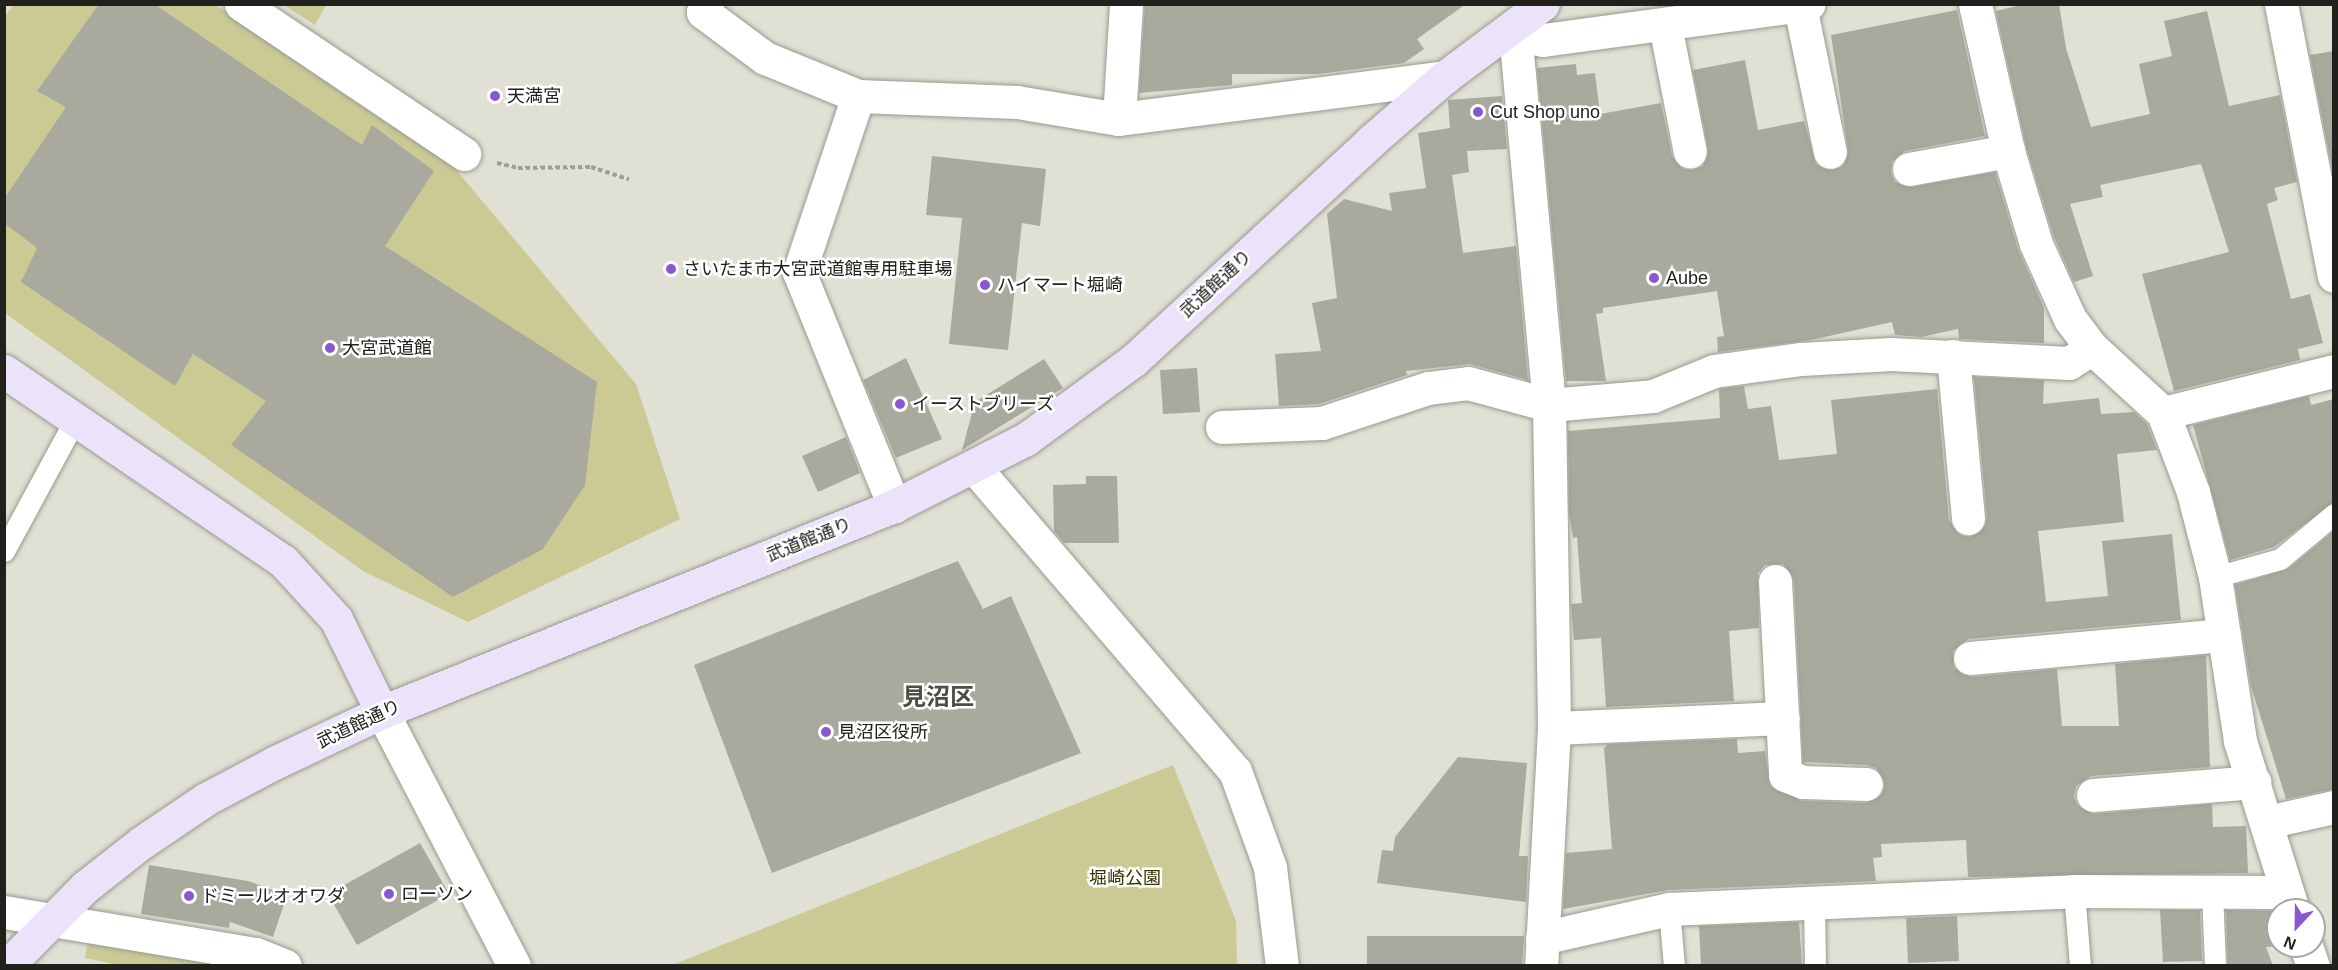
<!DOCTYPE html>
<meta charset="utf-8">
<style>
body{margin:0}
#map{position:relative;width:2338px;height:970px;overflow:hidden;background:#e0e0d5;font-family:Helvetica,"Noto Sans JP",sans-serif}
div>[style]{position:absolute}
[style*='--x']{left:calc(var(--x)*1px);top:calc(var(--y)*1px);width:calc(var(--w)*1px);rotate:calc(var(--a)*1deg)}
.green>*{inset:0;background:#cbca95}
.building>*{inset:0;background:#a9a99e}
.path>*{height:4px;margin-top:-2px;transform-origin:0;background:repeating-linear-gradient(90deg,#9e9e95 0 4.5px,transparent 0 7.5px)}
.roads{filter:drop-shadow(0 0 2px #9a9a90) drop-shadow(0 0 2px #9a9a90)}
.lane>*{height:21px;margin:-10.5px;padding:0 10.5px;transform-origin:10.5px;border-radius:10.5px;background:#fff}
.street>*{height:33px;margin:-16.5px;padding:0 16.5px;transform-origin:16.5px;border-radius:16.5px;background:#fff}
.secondary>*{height:33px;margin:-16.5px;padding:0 16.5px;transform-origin:16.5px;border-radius:16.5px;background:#ebe3fa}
.dots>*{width:16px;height:16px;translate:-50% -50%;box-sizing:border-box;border:3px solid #fff;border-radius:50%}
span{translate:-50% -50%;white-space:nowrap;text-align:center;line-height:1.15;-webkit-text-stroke:5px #fff;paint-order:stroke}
.poi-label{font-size:18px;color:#20201c}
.left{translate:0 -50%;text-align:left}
.street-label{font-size:18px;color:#20201c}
.park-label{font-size:18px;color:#363400}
.district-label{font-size:24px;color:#4e4e45;font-weight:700}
.frame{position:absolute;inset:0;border:6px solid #20201c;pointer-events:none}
.north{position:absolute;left:2266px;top:898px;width:60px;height:60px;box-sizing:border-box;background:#fff;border:2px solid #a6a6a4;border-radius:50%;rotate:202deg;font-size:16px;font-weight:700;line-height:24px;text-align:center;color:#20201c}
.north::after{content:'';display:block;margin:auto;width:21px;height:27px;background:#8958d1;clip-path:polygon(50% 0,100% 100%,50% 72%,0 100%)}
</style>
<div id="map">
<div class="green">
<i style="clip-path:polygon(13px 5px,216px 5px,452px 165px,636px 384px,680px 519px,468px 622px,363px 571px,5px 313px,5px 16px)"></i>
<i style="clip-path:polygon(284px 5px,326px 5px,315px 25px)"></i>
<i style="clip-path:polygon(1173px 765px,1236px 921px,1237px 965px,672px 965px)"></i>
<i style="clip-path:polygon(89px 937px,242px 965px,123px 966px,85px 958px)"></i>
</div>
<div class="building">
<i style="clip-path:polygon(99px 4px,154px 4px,362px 145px,372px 125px,434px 171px,385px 246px,597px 382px,585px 485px,543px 549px,453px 597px,231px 445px,266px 401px,193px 354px,175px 386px,21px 282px,37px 248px,4px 223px,4px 199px,66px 107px,37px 91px)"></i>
<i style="clip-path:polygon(1145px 4px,1466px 4px,1417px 39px,1424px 49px,1404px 63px,1318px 74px,1232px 74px,1232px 85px,1139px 93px)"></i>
<i style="clip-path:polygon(2025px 4px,2059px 4px,2066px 48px,2091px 127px,2150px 114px,2139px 64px,2172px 56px,2164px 21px,2207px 11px,2229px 106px,2280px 95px,2297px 182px,2274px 188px,2278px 200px,2267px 204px,2291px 299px,2310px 294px,2323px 343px,2298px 349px,2300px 360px,2174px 391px,2142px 274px,2229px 252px,2201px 164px,2100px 185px,2103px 197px,2070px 204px,2093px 276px,2074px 282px,2054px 237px,2026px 146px,1996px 11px)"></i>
<i style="clip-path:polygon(1957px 10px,1985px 136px,1905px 151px,1892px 162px,1891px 173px,1895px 182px,1912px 187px,1995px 172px,2018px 249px,2044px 308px,2044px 343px,1959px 339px,1958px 329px,1921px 337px,1895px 335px,1892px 322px,1811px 340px,1718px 352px,1717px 337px,1724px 336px,1717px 291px,1603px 308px,1603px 313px,1596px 314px,1606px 381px,1566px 381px,1537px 68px,1576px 64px,1577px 75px,1595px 73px,1600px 114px,1661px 103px,1672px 156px,1683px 169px,1693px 170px,1703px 166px,1708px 149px,1693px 70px,1745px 60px,1758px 130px,1804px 121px,1816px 164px,1833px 170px,1843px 166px,1848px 149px,1831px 35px)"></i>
<i style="clip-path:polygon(2334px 51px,2334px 173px,2333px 173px,2310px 55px)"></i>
<i style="clip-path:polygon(1502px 96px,1507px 149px,1467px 151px,1469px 172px,1452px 175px,1463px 253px,1516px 246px,1528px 380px,1470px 364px,1406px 371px,1407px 375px,1319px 404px,1279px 406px,1275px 354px,1321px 351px,1312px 303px,1337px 298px,1327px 214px,1344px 199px,1392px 211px,1389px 193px,1426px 188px,1418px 133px,1450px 128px,1448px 100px)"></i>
<i style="clip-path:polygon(932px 156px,1046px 169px,1040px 226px,1022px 223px,1008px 350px,949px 344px,962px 218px,926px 215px)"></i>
<i style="clip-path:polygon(906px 358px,942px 439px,896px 458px,863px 380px)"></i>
<i style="clip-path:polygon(1044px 359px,1063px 388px,962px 450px,975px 402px)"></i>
<i style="clip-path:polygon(1197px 368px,1200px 412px,1163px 414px,1160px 370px)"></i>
<i style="clip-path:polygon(1974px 377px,2044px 380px,2043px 404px,2099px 398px,2101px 414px,2134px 412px,2147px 424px,2157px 450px,2117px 454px,2124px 522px,2038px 531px,2046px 602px,2108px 596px,2102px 541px,2172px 534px,2181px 620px,1968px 639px,1953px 651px,1954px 668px,1972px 677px,2057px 669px,2062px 726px,2119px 726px,2115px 664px,2206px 655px,2210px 767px,2091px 776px,2076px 786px,2074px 797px,2078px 806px,2094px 814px,2212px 804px,2213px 827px,2246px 826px,2248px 873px,1968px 877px,1966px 840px,1881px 844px,1882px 857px,1873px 858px,1876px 881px,1668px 890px,1563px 909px,1566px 853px,1612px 849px,1604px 748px,1608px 744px,1737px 739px,1738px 753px,1765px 751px,1770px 786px,1802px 801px,1866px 803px,1882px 794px,1885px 784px,1876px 768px,1867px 765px,1803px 762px,1794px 580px,1783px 564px,1765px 565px,1758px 573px,1759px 628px,1729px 631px,1734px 701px,1606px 707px,1601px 638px,1574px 640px,1571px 604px,1582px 603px,1577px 537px,1573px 538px,1569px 513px,1568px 431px,1720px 418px,1719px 389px,1744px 386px,1748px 409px,1771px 406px,1779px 460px,1837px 454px,1831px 400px,1937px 389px,1949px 520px,1960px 535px,1970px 537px,1985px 526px,1987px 516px)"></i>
<i style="clip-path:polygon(2309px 396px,2311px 405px,2334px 399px,2334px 502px,2274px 547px,2230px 560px,2193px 425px)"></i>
<i style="clip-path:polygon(846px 437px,860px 473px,818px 492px,802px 456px)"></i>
<i style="clip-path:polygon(1086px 476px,1117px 476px,1119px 543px,1064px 543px,1054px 531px,1053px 485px,1086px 484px)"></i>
<i style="clip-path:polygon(2334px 531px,2334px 789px,2286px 799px,2251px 686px,2235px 585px,2288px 569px)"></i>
<i style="clip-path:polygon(958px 561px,983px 609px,1011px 596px,1081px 753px,772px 873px,694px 665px)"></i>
<i style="clip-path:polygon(1458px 757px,1527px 763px,1519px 856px,1528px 856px,1526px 902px,1377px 883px,1382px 850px,1393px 851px,1395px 837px)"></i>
<i style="clip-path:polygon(420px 843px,449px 894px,357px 945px,328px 894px)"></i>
<i style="clip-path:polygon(149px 865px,248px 881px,287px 895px,273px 937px,230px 922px,229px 928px,141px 914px)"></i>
<i style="clip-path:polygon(2160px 910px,2200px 910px,2202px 961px,2163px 962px)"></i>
<i style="clip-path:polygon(2226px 910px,2274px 911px,2281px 946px,2266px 947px,2273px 966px,2228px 966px)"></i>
<i style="clip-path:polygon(1957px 916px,1959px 961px,1908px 963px,1906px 918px)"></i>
<i style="clip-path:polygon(1799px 922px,1802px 966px,1701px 966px,1699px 926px)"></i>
<i style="clip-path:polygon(1367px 936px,1524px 936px,1522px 966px,1367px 966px)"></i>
</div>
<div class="path">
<i style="--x:497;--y:163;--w:22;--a:13"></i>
<i style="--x:518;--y:168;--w:73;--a:-0.8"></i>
<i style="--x:591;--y:167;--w:40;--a:18"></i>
</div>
<div class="roads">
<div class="lane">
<i style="--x:4;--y:551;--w:151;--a:-61.6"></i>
<i style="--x:2215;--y:577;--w:67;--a:-15.5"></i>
<i style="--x:2280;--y:559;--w:70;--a:-39.8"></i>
<i style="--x:2074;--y:891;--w:75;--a:85.4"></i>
<i style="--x:2212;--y:891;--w:75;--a:87.7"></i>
<i style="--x:1814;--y:903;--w:63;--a:89.1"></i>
<i style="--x:1669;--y:909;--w:57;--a:85"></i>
</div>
<div class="street">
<i style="--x:241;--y:4;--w:269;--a:33.9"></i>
<i style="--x:707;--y:4;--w:9;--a:117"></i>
<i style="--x:703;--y:12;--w:77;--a:36.6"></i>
<i style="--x:765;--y:58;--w:100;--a:22.2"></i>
<i style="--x:858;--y:96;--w:159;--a:2.2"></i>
<i style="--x:1017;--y:102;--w:103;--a:9.5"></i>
<i style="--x:1119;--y:119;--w:329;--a:-7.3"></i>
<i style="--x:1975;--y:4;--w:151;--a:77.3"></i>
<i style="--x:2008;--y:151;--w:97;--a:73.2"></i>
<i style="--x:2036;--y:244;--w:82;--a:65.6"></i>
<i style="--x:2070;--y:319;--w:36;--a:53"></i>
<i style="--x:2092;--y:348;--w:96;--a:42.5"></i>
<i style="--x:2163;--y:413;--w:85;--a:69.2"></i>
<i style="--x:2193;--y:492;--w:88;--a:75.5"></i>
<i style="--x:2215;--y:577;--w:166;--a:81.3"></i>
<i style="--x:2240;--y:741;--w:177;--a:72.6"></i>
<i style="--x:2281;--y:4;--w:277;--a:79"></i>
<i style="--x:1800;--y:6;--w:149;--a:78.4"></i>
<i style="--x:1520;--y:22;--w:14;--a:78"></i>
<i style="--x:1523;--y:36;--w:20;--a:11"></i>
<i style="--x:1543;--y:40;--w:268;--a:-7.7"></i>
<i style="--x:1665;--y:25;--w:129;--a:78.9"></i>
<i style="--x:1523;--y:36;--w:18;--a:109"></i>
<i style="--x:1517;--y:53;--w:353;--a:84.8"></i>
<i style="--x:1549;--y:405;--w:323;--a:89.1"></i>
<i style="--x:1554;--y:728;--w:238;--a:93.1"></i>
<i style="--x:858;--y:96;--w:186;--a:108.5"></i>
<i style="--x:799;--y:272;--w:253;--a:67.9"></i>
<i style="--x:1119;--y:119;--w:115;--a:-86.5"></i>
<i style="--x:1909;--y:169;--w:101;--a:-10.3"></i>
<i style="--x:1953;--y:356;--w:163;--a:84.7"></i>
<i style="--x:2163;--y:413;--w:176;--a:-13.8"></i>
<i style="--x:1222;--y:427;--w:100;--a:-2.3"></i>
<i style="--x:1322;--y:423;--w:112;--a:-18.3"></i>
<i style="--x:1428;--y:388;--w:40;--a:-7.1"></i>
<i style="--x:1468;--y:383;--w:84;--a:15.2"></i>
<i style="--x:1549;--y:405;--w:104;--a:-4.9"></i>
<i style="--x:1653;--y:396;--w:66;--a:-22.3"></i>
<i style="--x:1714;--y:371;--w:88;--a:-7.9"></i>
<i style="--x:1801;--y:359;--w:90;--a:-3.2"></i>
<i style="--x:1891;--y:354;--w:178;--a:2.9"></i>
<i style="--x:2069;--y:363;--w:27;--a:-33"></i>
<i style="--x:975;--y:468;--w:399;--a:49.4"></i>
<i style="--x:1235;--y:771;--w:102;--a:70"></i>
<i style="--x:1270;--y:867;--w:100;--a:83.1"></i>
<i style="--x:1775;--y:581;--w:194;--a:87"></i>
<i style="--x:1785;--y:775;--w:19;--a:21"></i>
<i style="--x:1803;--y:782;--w:63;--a:1.8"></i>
<i style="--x:1970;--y:658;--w:255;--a:-5.2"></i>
<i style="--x:382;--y:712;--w:286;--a:62.5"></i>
<i style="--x:1554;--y:728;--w:229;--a:-2.5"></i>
<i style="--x:2093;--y:795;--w:162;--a:-4.6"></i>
<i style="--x:2267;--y:822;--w:69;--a:-12.6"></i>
<i style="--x:4;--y:912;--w:255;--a:9.5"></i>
<i style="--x:256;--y:954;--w:31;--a:22"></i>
<i style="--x:1542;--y:938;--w:130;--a:-12.9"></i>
<i style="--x:1669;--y:909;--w:405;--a:-2.5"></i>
<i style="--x:2074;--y:891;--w:212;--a:0.3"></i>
<i style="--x:2306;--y:946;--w:21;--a:71"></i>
</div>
<div class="secondary">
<i style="--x:4;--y:371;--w:338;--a:34.3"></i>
<i style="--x:283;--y:561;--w:79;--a:47.6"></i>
<i style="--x:336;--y:619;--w:104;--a:63.7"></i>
<i style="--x:7;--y:966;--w:111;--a:-45.4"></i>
<i style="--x:85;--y:887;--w:71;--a:-38.2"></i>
<i style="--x:141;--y:843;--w:78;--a:-34.1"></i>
<i style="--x:206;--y:799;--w:77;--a:-27.9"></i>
<i style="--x:274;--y:763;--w:119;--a:-25.3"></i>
<i style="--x:382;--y:712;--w:552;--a:-21.92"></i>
<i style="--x:894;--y:506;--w:148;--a:-26.9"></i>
<i style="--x:1026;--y:439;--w:134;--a:-36.2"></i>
<i style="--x:1134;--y:360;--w:323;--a:-42.7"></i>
<i style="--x:1371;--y:141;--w:98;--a:-40.9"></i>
<i style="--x:1445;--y:77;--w:122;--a:-36.7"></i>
</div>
</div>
<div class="dots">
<i style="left:495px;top:96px;background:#8958d1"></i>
<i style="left:1478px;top:112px;background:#8958d1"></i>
<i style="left:671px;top:269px;background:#8958d1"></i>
<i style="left:1654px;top:278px;background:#8958d1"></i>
<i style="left:985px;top:285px;background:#8958d1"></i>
<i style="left:330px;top:348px;background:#8958d1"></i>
<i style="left:900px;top:404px;background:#8958d1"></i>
<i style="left:826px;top:732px;background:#8958d1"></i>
<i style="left:389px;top:894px;background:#8958d1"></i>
<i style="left:189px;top:896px;background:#8958d1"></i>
</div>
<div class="poi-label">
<span class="left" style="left:507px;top:96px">天満宮</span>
<span class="left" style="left:1490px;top:112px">Cut Shop uno</span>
<span class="left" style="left:683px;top:269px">さいたま市大宮武道館専用駐車場</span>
<span class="left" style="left:1666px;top:278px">Aube</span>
<span class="left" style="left:997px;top:285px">ハイマート堀崎</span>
<span class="left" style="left:342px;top:348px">大宮武道館</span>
<span class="left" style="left:912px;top:404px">イーストブリーズ</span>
<span class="left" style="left:838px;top:732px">見沼区役所</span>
<span class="left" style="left:401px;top:894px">ローソン</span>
<span class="left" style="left:201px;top:896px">ドミールオオワダ</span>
</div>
<div class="street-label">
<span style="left:1216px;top:284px;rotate:-43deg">武道館通り</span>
<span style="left:809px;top:540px;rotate:-22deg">武道館通り</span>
<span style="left:359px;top:724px;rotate:-25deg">武道館通り</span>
</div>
<div class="park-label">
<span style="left:1125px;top:878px">堀崎公園</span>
</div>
<div class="district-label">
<span style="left:938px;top:697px">見沼区</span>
</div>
<div class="frame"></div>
<div class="north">N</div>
</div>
